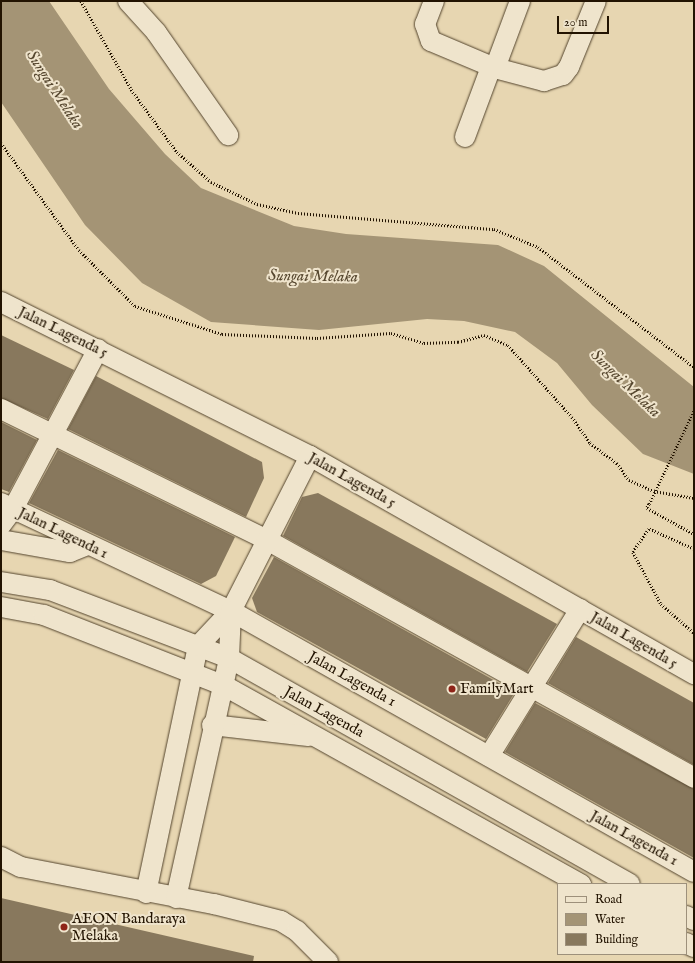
<!DOCTYPE html>
<style>
body{margin:0}
#map{position:relative;width:695px;height:963px;overflow:hidden;background:#e7d6b1;font-family:"IM FELL English",serif}
div>[style]{position:absolute}
[style*='--x']{left:calc(var(--x)*1px);top:calc(var(--y)*1px);width:calc(var(--w)*1px);rotate:calc(var(--a)*1deg)}
.water>*{inset:0;background:#a49475}
.building>*{inset:0;background:#88785d}
.path>*{height:2.5px;margin-top:-1.25px;transform-origin:0;background:repeating-linear-gradient(90deg,#221301 0 1px,transparent 0 3px)}
.roads{filter:drop-shadow(0 0 1px #53442d) drop-shadow(0 0 1px #53442d)}
.minor>*{height:20px;margin:-10px;padding:0 10px;transform-origin:10px;border-radius:10px;background:#efe4cc}
.path-bridge>*{height:2.5px;margin-top:-1.25px;transform-origin:0;background:repeating-linear-gradient(90deg,#221301 0 1px,transparent 0 3px)}
.dots>*{width:11px;height:11px;translate:-50% -50%;box-sizing:border-box;border:2px solid #efe4cc;border-radius:50%}
span{translate:-50% -50%;white-space:nowrap;text-align:center;line-height:1.15;-webkit-text-stroke:4px #efe4cc;paint-order:stroke}
.street-label{font-size:15px;color:#221301}
.poi-label{font-size:15px;color:#221301}
.left{translate:0 -50%;text-align:left}
.water-label{font-size:16px;color:#56472f;font-style:italic}
.frame{position:absolute;inset:0;border:2px solid #221301;pointer-events:none}
.legend{position:absolute;left:557px;top:883px;width:130px;height:72px;box-sizing:border-box;background:#efe4cc;border:1px solid #9d907b;margin:0;padding:5px 7px;list-style:none;font-size:12px;color:#221301}
.legend li{display:flex;align-items:center;gap:8px;height:20px}
.legend b{width:20px;border:1px solid #9d907b}
.scale{position:absolute;left:557px;top:16px;width:52px;height:18px;box-sizing:border-box;border:2px solid #221301;border-top:0;padding-left:5px;font-size:12px;line-height:14px;white-space:nowrap;color:#221301;-webkit-text-stroke:3px #efe4cc;paint-order:stroke}
</style>
<div id="map">
<div class="water">
<i style="clip-path:polygon(1px 1px,49px 1px,109px 89px,165px 154px,201px 188px,294px 226px,346px 234px,498px 245px,544px 266px,694px 387px,694px 474px,643px 454px,592px 405px,557px 363px,515px 332px,464px 321px,427px 319px,319px 330px,211px 322px,142px 283px,85px 225px,1px 102px)"></i>
</div>
<div class="building">
<i style="clip-path:polygon(1px 335px,74px 370px,48px 419px,1px 398px)"></i>
<i style="clip-path:polygon(96px 376px,262px 462px,264px 478px,246px 517px,68px 429px)"></i>
<i style="clip-path:polygon(1px 422px,37px 440px,9px 492px,1px 489px)"></i>
<i style="clip-path:polygon(58px 450px,235px 537px,216px 576px,201px 584px,29px 503px)"></i>
<i style="clip-path:polygon(318px 493px,557px 624px,527px 672px,283px 536px,302px 497px)"></i>
<i style="clip-path:polygon(274px 557px,515px 692px,486px 739px,257px 612px,252px 598px)"></i>
<i style="clip-path:polygon(576px 637px,694px 703px,694px 765px,548px 683px)"></i>
<i style="clip-path:polygon(535px 703px,694px 789px,694px 858px,505px 752px)"></i>
<i style="clip-path:polygon(1px 898px,254px 956px,253px 962px,1px 962px)"></i>
</div>
<div class="path">
<i style="--x:81;--y:1;--w:105;--a:60.3"></i>
<i style="--x:133;--y:92;--w:74;--a:53.7"></i>
<i style="--x:177;--y:152;--w:45;--a:41.4"></i>
<i style="--x:211;--y:182;--w:51;--a:25.6"></i>
<i style="--x:257;--y:204;--w:42;--a:12.4"></i>
<i style="--x:298;--y:213;--w:197;--a:4.7"></i>
<i style="--x:494;--y:229;--w:48;--a:22.2"></i>
<i style="--x:538;--y:247;--w:197;--a:37.6"></i>
<i style="--x:1;--y:143;--w:132;--a:53.9"></i>
<i style="--x:79;--y:250;--w:79;--a:45"></i>
<i style="--x:135;--y:306;--w:91;--a:17.8"></i>
<i style="--x:222;--y:334;--w:95;--a:2.4"></i>
<i style="--x:317;--y:338;--w:74;--a:-3.9"></i>
<i style="--x:391;--y:333;--w:34;--a:17"></i>
<i style="--x:424;--y:343;--w:34;--a:-2"></i>
<i style="--x:458;--y:342;--w:27;--a:-15"></i>
<i style="--x:484;--y:335;--w:26;--a:23"></i>
<i style="--x:508;--y:345;--w:96;--a:48.4"></i>
<i style="--x:572;--y:417;--w:32;--a:55"></i>
<i style="--x:590;--y:443;--w:34;--a:37"></i>
<i style="--x:617;--y:463;--w:21;--a:55"></i>
<i style="--x:629;--y:480;--w:27;--a:24"></i>
<i style="--x:654;--y:491;--w:41;--a:9.9"></i>
<i style="--x:649;--y:504;--w:4;--a:117"></i>
<i style="--x:647;--y:508;--w:54;--a:29"></i>
<i style="--x:694;--y:549;--w:49;--a:-156"></i>
<i style="--x:649;--y:529;--w:28;--a:125"></i>
<i style="--x:633;--y:552;--w:59;--a:61.7"></i>
<i style="--x:661;--y:604;--w:44;--a:41.3"></i>
</div>
<div class="roads">
<div class="minor">
<i style="--x:128;--y:1;--w:42;--a:47.9"></i>
<i style="--x:156;--y:32;--w:126;--a:55"></i>
<i style="--x:434;--y:1;--w:25;--a:111"></i>
<i style="--x:425;--y:24;--w:18;--a:71"></i>
<i style="--x:431;--y:41;--w:69;--a:22.9"></i>
<i style="--x:495;--y:68;--w:51;--a:14.9"></i>
<i style="--x:544;--y:81;--w:20;--a:-18"></i>
<i style="--x:563;--y:75;--w:10;--a:-53"></i>
<i style="--x:569;--y:67;--w:71;--a:-67.8"></i>
<i style="--x:495;--y:68;--w:72;--a:-69.5"></i>
<i style="--x:465;--y:137;--w:75;--a:-69.6"></i>
<i style="--x:1;--y:302;--w:345;--a:26.5"></i>
<i style="--x:310;--y:456;--w:442;--a:29.6"></i>
<i style="--x:1;--y:409;--w:297;--a:26.2"></i>
<i style="--x:267;--y:540;--w:489;--a:29.1"></i>
<i style="--x:1;--y:503;--w:254;--a:25.2"></i>
<i style="--x:231;--y:611;--w:531;--a:29.41"></i>
<i style="--x:1;--y:525;--w:20;--a:-53"></i>
<i style="--x:13;--y:509;--w:181;--a:-62"></i>
<i style="--x:1;--y:540;--w:70;--a:9.9"></i>
<i style="--x:70;--y:552;--w:18;--a:-22"></i>
<i style="--x:1;--y:582;--w:50;--a:9.3"></i>
<i style="--x:50;--y:590;--w:191;--a:20.8"></i>
<i style="--x:229;--y:658;--w:460;--a:29.4"></i>
<i style="--x:1;--y:607;--w:44;--a:10.5"></i>
<i style="--x:44;--y:615;--w:192;--a:21.4"></i>
<i style="--x:223;--y:685;--w:410;--a:29.1"></i>
<i style="--x:212;--y:725;--w:97;--a:6.5"></i>
<i style="--x:489;--y:756;--w:173;--a:-58.2"></i>
<i style="--x:1;--y:857;--w:22;--a:27"></i>
<i style="--x:21;--y:867;--w:197;--a:10.9"></i>
<i style="--x:214;--y:904;--w:69;--a:14.2"></i>
<i style="--x:281;--y:921;--w:19;--a:32"></i>
<i style="--x:297;--y:931;--w:44;--a:45"></i>
<i style="--x:146;--y:893;--w:252;--a:-78.1"></i>
<i style="--x:198;--y:646;--w:48;--a:-46.7"></i>
<i style="--x:231;--y:611;--w:174;--a:-63"></i>
<i style="--x:176;--y:898;--w:246;--a:-77.5"></i>
<i style="--x:229;--y:658;--w:47;--a:-87.6"></i>
<i style="--x:686;--y:916;--w:9;--a:27"></i>
<i style="--x:686;--y:943;--w:9;--a:27"></i>
</div>
</div>
<div class="path-bridge">
<i style="--x:649;--y:504;--w:104;--a:-64.4"></i>
</div>
<div class="dots">
<i style="left:452px;top:689px;background:#8f2418"></i>
<i style="left:64px;top:927px;background:#8f2418"></i>
</div>
<div class="street-label">
<span style="left:63px;top:332px;rotate:26deg">Jalan Lagenda 5</span>
<span style="left:352px;top:480px;rotate:29deg">Jalan Lagenda 5</span>
<span style="left:63px;top:533px;rotate:26deg">Jalan Lagenda 1</span>
<span style="left:634px;top:640px;rotate:30deg">Jalan Lagenda 5</span>
<span style="left:352px;top:679px;rotate:29deg">Jalan Lagenda 1</span>
<span style="left:324px;top:712px;rotate:29deg">Jalan Lagenda</span>
<span style="left:634px;top:838px;rotate:29deg">Jalan Lagenda 1</span>
</div>
<div class="poi-label">
<span class="left" style="left:460px;top:689px">FamilyMart</span>
<span class="left" style="left:72px;top:927px">AEON Bandaraya<br>Melaka</span>
</div>
<div class="water-label">
<span style="left:54px;top:90px;rotate:57deg">Sungai Melaka</span>
<span style="left:313px;top:277px;rotate:1deg">Sungai Melaka</span>
<span style="left:625px;top:384px;rotate:44deg">Sungai Melaka</span>
</div>
<div class="frame"></div>
<ul class="legend">
<li><b style="height:5px;background:#efe4cc"></b>Road</li>
<li><b style="height:11px;background:#a49475"></b>Water</li>
<li><b style="height:11px;background:#88785d"></b>Building</li>
</ul>
<div class="scale">20 m</div>
</div>
